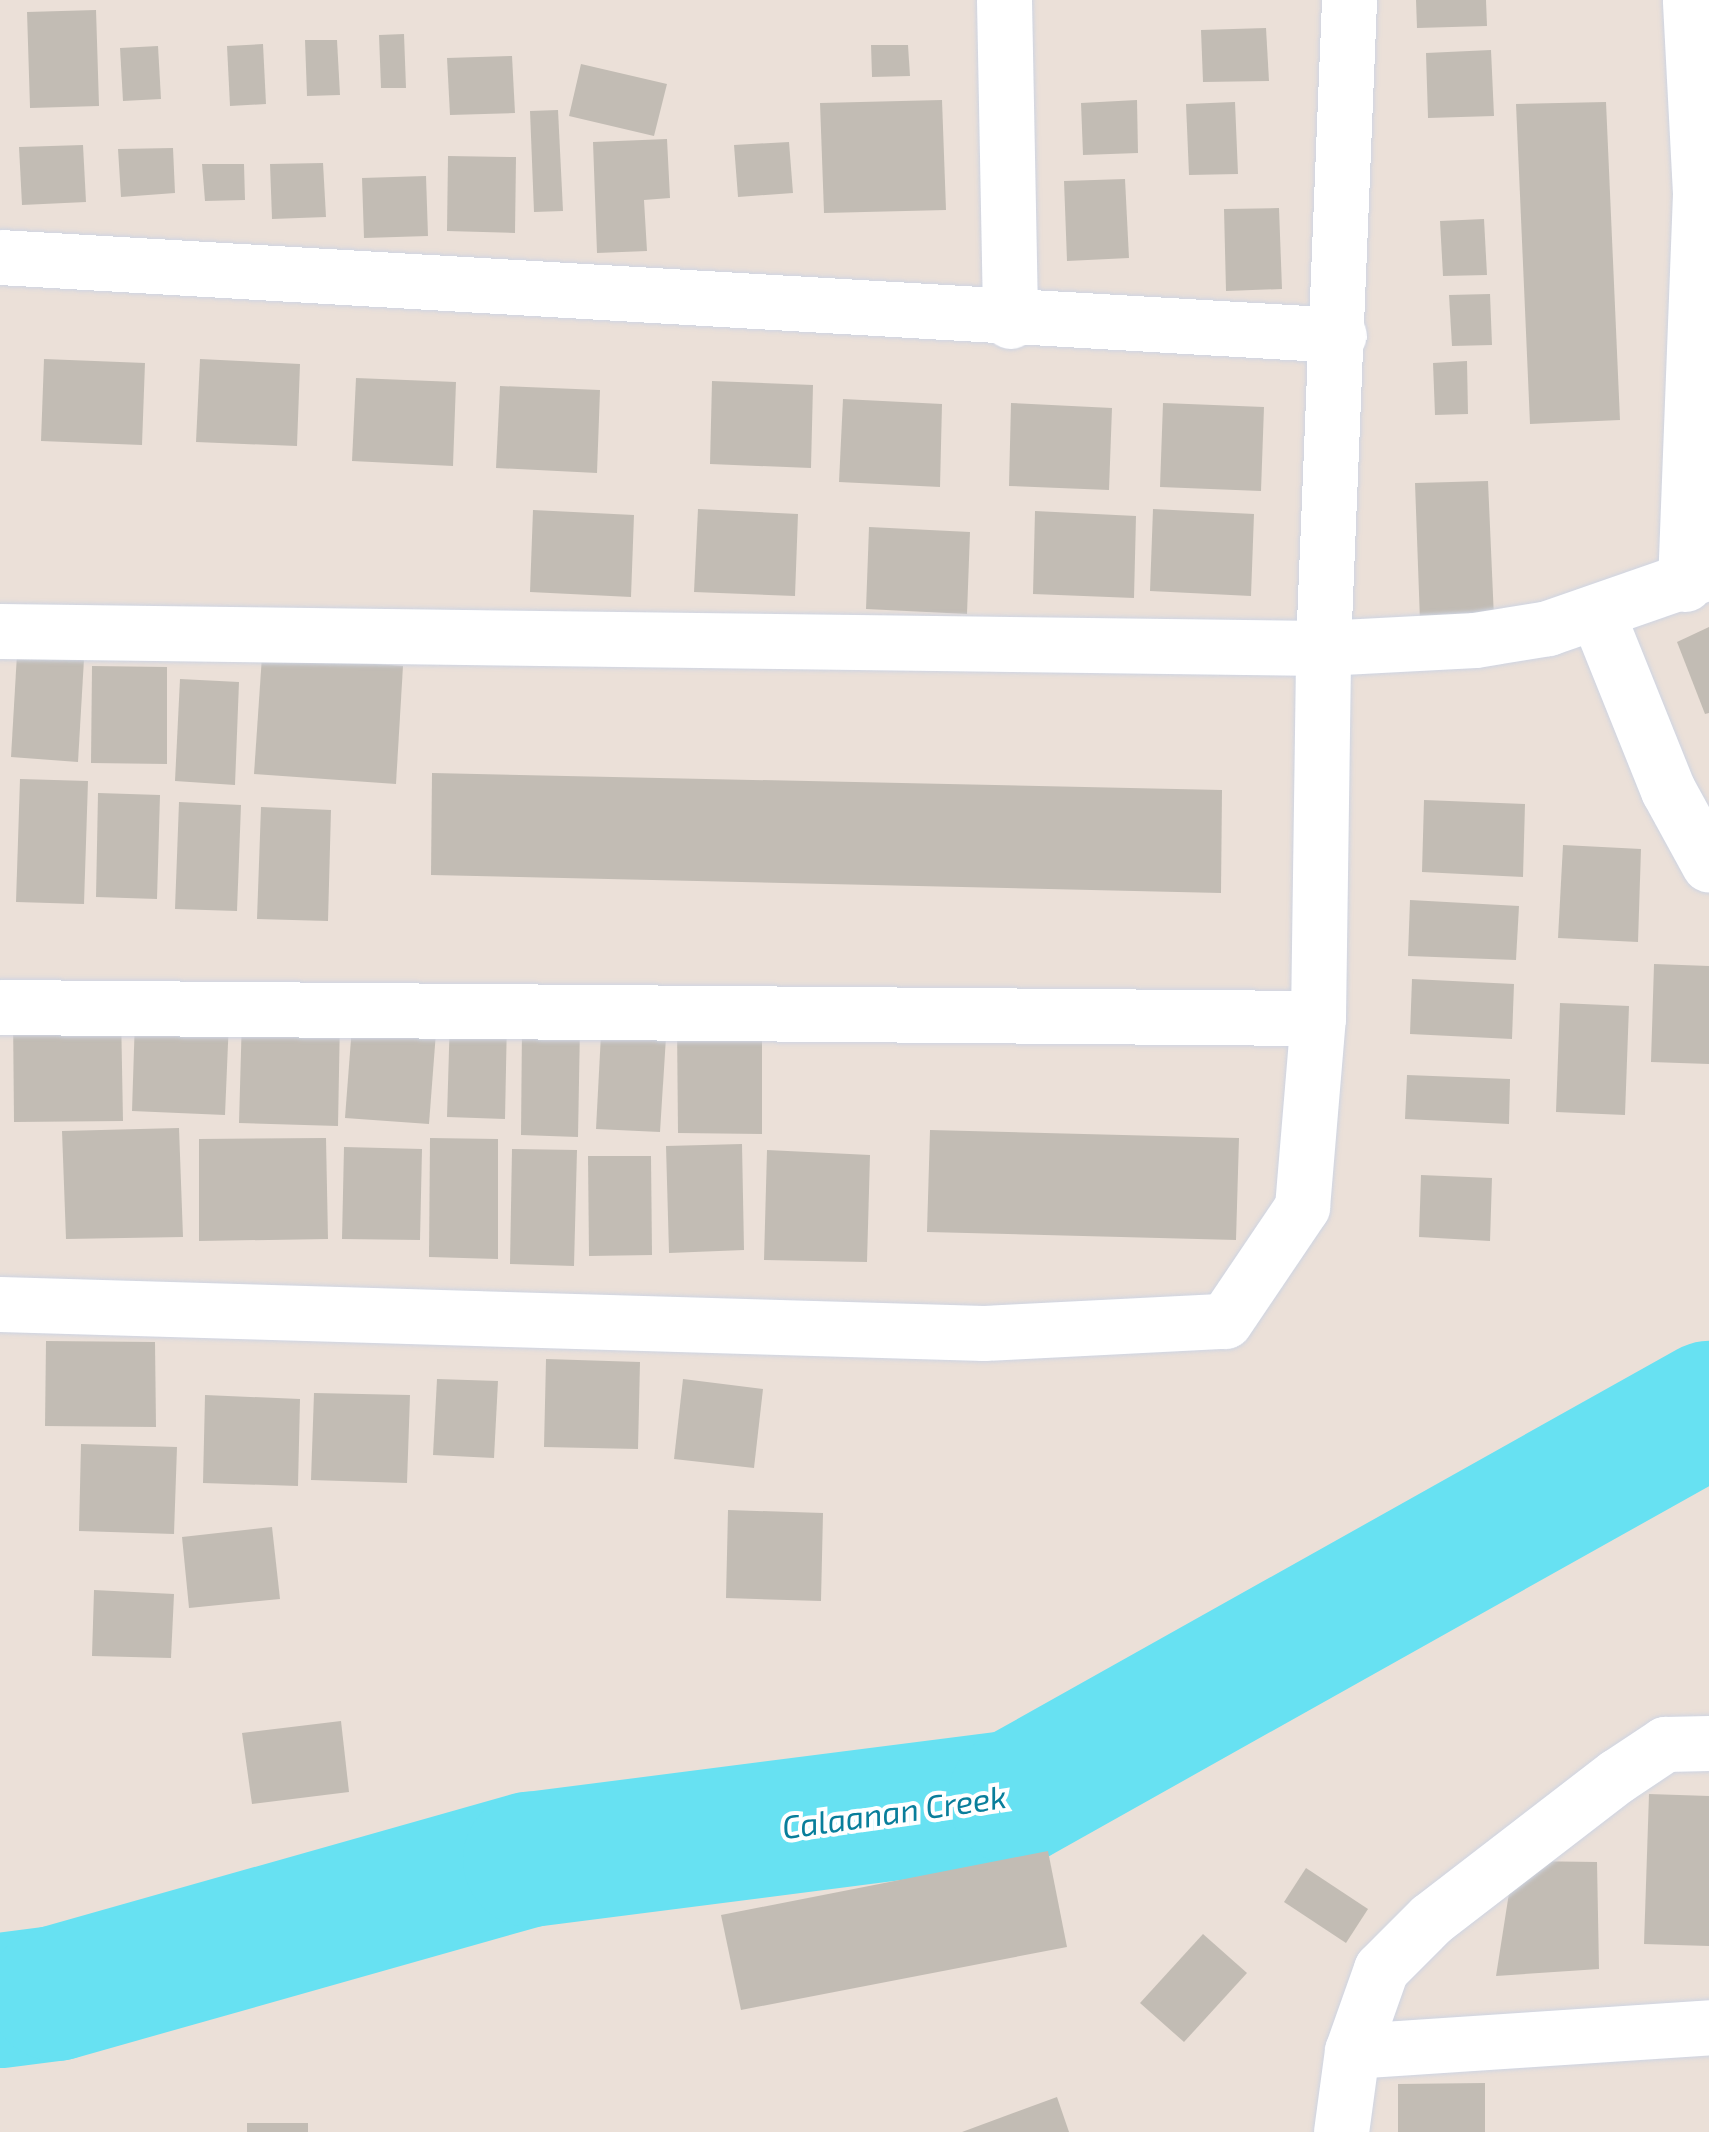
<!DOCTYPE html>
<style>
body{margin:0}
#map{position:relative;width:1709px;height:2132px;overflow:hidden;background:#ebe0d8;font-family:"Exo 2",sans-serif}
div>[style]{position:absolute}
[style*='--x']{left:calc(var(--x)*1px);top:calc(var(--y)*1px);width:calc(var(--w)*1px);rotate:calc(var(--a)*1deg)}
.river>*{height:135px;margin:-67.5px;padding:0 67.5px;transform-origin:67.5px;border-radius:67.5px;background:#67e1f2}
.building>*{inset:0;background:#c2bcb4}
.roads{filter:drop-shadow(0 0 2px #ced4e2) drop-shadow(0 0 2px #ced4e2)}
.street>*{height:55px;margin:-27.5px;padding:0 27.5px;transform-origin:27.5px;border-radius:27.5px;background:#fff}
.secondary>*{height:55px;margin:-27.5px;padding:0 27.5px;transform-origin:27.5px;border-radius:27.5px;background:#fff}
span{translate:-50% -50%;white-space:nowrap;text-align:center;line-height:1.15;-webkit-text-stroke:8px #fff;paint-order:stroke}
.water-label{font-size:32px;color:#097e9b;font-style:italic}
</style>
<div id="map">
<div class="river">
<i style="--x:0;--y:2000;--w:55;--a:-7.3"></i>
<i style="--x:55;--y:1993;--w:494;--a:-15.8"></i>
<i style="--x:530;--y:1859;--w:489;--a:-7.3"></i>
<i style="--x:1015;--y:1797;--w:796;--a:-29.27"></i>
</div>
<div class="building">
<i style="clip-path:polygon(1416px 0,1486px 0,1487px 26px,1417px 28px)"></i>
<i style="clip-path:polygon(96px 10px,99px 106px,30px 108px,27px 12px)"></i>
<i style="clip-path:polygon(1266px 28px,1269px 81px,1203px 82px,1201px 30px)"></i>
<i style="clip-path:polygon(404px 34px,406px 88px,381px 88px,379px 35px)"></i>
<i style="clip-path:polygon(305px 40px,337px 40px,340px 95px,307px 96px)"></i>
<i style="clip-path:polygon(263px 44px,266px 104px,230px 106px,227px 46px)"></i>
<i style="clip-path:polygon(871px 45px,908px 45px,910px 76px,872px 77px)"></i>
<i style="clip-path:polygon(158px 46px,161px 99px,123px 101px,120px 48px)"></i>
<i style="clip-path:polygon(1491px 50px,1494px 116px,1428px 118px,1426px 53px)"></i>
<i style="clip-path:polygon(512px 56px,515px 113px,450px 115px,447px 58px)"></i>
<i style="clip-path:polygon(581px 64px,667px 84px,654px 136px,569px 116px)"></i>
<i style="clip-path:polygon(942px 100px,946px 210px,824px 213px,820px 103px)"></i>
<i style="clip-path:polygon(1137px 100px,1138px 153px,1083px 155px,1081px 103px)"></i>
<i style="clip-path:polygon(1235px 102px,1238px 174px,1189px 175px,1186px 104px)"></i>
<i style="clip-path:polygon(1606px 102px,1620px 420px,1530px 424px,1516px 104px)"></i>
<i style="clip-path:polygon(558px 110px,563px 211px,534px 212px,530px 111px)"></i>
<i style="clip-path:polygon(667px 139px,670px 198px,644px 200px,647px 251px,597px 253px,593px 142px)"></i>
<i style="clip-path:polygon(789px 142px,793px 193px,738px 197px,734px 145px)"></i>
<i style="clip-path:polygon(83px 145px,86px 202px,22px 205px,19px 147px)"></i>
<i style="clip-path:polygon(173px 148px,175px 193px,121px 197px,118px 149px)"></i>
<i style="clip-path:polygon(448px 156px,516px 157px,515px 233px,447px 231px)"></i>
<i style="clip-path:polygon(323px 163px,326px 217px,272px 219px,270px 164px)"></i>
<i style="clip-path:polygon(202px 164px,244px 164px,245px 200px,205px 201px)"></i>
<i style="clip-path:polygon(426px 176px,428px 236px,364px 238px,362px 178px)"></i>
<i style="clip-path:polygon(1125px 179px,1129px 258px,1067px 261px,1064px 181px)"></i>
<i style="clip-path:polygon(1279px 208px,1282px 289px,1226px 291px,1224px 209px)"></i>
<i style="clip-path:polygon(1484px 219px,1487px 275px,1443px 276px,1440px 221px)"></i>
<i style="clip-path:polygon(1490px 294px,1492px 345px,1452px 346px,1449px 295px)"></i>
<i style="clip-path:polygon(44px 359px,145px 363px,142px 445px,41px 441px)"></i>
<i style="clip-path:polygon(200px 359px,300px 364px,297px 446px,196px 442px)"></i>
<i style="clip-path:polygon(1467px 361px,1468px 414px,1435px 415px,1433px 363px)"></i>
<i style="clip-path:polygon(356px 378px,456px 382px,453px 466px,352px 461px)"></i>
<i style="clip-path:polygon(712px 381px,813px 385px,811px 468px,710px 464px)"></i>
<i style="clip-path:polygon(500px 386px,600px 390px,597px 473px,496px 468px)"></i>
<i style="clip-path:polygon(843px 399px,942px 404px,940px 487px,839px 482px)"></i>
<i style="clip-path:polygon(1011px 403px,1112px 408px,1109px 490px,1009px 486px)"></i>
<i style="clip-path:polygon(1163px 403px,1264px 407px,1261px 491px,1160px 487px)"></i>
<i style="clip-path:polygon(1488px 481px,1494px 618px,1420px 621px,1415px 483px)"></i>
<i style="clip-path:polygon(698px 509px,798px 514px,795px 596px,694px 592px)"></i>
<i style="clip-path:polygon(1153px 509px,1254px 514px,1251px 596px,1150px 591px)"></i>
<i style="clip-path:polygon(533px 510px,634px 515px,631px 597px,530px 592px)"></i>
<i style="clip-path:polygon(1035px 511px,1136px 516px,1134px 598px,1033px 594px)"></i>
<i style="clip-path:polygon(869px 527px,970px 532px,967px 614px,866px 609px)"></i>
<i style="clip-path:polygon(1709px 627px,1709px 713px,1705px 714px,1677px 642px)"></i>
<i style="clip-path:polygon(17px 654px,84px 659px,78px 762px,11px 757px)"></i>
<i style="clip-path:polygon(262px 656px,403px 666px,396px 784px,254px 774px)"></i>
<i style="clip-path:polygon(92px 666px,167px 667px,167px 764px,91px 763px)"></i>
<i style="clip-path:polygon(180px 679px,239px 682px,235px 785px,175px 781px)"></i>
<i style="clip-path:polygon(432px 773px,1222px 790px,1221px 893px,431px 875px)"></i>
<i style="clip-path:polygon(20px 779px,88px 781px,84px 904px,16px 902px)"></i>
<i style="clip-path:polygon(98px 793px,160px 795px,157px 899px,96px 897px)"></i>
<i style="clip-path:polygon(1424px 800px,1525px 804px,1523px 877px,1422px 872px)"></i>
<i style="clip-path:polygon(179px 802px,241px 805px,237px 911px,175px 909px)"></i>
<i style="clip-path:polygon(261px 807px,331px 810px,328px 921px,257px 919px)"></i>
<i style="clip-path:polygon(1563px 845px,1641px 849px,1638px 942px,1558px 938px)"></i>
<i style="clip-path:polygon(1410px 900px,1519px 906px,1516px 960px,1408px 956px)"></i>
<i style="clip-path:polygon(1654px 964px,1709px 966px,1709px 1064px,1651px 1062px)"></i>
<i style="clip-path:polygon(1412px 979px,1514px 984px,1512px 1039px,1410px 1034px)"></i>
<i style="clip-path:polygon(1560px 1003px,1629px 1006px,1625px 1115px,1556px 1112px)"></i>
<i style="clip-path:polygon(121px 1012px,123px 1121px,14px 1122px,13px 1014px)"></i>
<i style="clip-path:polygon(353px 1013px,437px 1019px,429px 1124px,345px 1118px)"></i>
<i style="clip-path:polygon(242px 1016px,340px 1018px,338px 1126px,239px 1123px)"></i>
<i style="clip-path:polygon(450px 1016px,507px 1018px,505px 1119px,447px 1117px)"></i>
<i style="clip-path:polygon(135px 1018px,229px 1020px,225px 1115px,132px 1111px)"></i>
<i style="clip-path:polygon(677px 1025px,762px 1025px,762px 1134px,678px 1133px)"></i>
<i style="clip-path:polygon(522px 1026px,580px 1026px,578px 1137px,521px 1135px)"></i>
<i style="clip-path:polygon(601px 1034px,666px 1037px,660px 1132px,596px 1129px)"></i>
<i style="clip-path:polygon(1407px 1075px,1510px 1079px,1509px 1124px,1405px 1119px)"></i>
<i style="clip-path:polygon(179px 1128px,183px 1237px,66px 1239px,62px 1131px)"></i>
<i style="clip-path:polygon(930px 1130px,1239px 1138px,1236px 1240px,927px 1232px)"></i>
<i style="clip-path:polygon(326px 1138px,328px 1239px,199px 1241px,199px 1139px)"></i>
<i style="clip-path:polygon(430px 1138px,498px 1139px,498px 1259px,429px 1257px)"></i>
<i style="clip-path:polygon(742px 1144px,744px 1250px,669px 1253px,666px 1146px)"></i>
<i style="clip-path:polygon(344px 1147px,422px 1149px,420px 1240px,342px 1239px)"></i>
<i style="clip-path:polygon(512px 1149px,577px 1150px,574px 1266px,510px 1264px)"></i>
<i style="clip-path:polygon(767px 1150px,870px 1155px,867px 1262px,764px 1260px)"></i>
<i style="clip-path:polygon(588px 1156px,651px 1156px,652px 1255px,589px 1256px)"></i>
<i style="clip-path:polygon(1421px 1175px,1492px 1178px,1490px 1241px,1419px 1237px)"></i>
<i style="clip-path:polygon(46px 1341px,155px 1342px,156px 1427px,45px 1426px)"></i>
<i style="clip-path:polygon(546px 1359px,640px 1362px,638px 1449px,544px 1447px)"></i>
<i style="clip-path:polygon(437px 1379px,498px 1381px,494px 1458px,433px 1455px)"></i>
<i style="clip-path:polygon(683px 1379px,763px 1389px,754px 1468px,674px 1459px)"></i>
<i style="clip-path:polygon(314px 1393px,410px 1395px,407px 1483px,311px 1480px)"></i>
<i style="clip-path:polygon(205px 1395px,300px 1399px,298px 1486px,203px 1483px)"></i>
<i style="clip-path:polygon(81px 1444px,177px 1447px,174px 1534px,79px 1531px)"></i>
<i style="clip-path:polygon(728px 1510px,823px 1513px,821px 1601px,726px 1598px)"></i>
<i style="clip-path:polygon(272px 1527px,280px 1599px,189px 1608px,182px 1537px)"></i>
<i style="clip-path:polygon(94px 1590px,174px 1594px,171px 1658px,92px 1656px)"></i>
<i style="clip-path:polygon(341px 1721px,349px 1792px,252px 1804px,242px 1733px)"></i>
<i style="clip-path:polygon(1649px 1794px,1709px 1796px,1709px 1946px,1644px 1944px)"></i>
<i style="clip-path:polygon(1048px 1851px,1067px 1947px,741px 2010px,721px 1915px)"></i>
<i style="clip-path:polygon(1514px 1861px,1597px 1862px,1599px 1969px,1496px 1976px)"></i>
<i style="clip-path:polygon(1306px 1868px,1368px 1909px,1346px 1943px,1284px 1902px)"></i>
<i style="clip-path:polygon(1203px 1934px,1247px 1973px,1184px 2042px,1140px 2003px)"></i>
<i style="clip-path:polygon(1485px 2083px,1485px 2132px,1398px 2132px,1398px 2084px)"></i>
<i style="clip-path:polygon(1057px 2097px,1069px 2132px,962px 2132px)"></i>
<i style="clip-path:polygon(247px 2123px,308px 2123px,308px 2132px,247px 2132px)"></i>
</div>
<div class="roads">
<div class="street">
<i style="--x:1004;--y:0;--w:321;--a:88.9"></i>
<i style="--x:0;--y:257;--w:1341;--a:3.33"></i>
<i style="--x:1685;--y:584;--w:391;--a:-87.8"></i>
<i style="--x:1700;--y:193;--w:193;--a:-93"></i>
<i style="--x:1598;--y:616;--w:188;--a:68.1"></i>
<i style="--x:1668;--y:790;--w:85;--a:61.3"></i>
<i style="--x:0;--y:1007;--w:1318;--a:0.48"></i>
<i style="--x:0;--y:1304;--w:984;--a:1.69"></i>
<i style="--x:984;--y:1333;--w:241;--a:-2.9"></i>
<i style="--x:1225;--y:1321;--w:138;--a:-56"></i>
<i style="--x:1302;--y:1207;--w:190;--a:-85.2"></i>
<i style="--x:1318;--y:1018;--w:370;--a:-89.2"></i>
<i style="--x:1323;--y:648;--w:649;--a:-87.7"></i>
<i style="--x:1352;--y:2051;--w:358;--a:-3.8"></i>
<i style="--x:1341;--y:2132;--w:82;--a:-82.3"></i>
<i style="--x:1352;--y:2051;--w:87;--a:-70.5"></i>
<i style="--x:1381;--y:1969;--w:71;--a:-45"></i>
<i style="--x:1431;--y:1919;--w:235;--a:-37.6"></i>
<i style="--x:1617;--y:1776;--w:58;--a:-33.7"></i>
<i style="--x:1665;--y:1744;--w:44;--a:-1.3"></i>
</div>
<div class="secondary">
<i style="--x:0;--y:631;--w:1323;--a:0.74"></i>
<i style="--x:1323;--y:648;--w:152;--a:-3"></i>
<i style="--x:1475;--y:640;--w:74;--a:-9.3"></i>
<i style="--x:1548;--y:628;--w:170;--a:-19.2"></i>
</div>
</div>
<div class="water-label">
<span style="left:894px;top:1811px;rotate:-8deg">Calaanan Creek</span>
</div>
</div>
